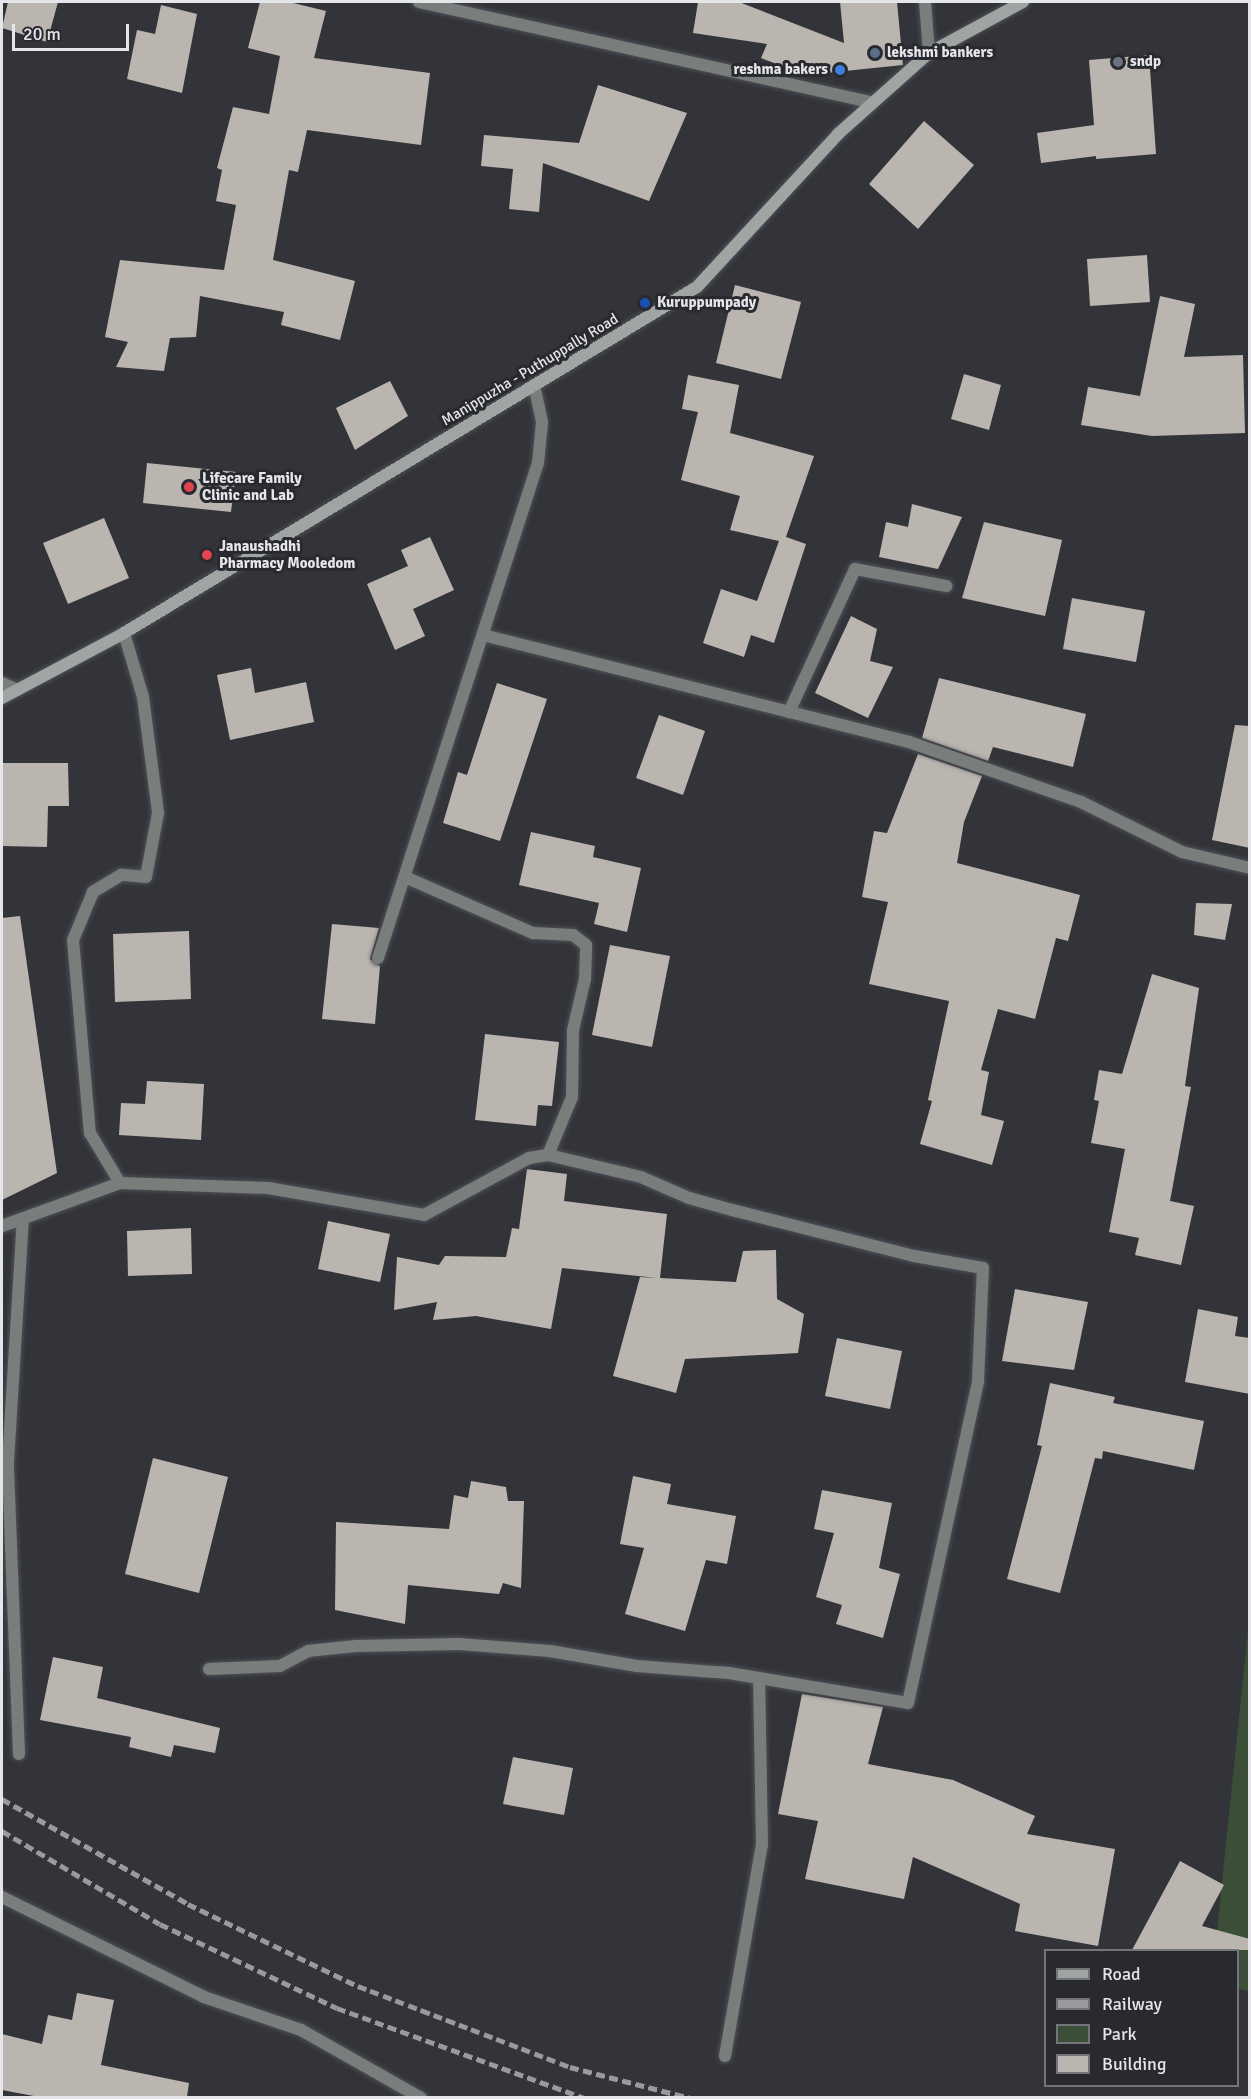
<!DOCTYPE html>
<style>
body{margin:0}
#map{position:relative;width:1251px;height:2099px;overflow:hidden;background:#33343a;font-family:Signika,sans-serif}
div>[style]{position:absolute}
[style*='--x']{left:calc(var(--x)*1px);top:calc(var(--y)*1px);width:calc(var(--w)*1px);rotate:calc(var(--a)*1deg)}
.green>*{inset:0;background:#3a4e38}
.building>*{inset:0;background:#bbb5b0}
.roads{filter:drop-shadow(0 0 2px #4f5056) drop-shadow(0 0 2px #4f5056)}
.street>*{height:12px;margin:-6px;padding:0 6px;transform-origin:6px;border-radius:6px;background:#797d7b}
.secondary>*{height:12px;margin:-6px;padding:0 6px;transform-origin:6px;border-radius:6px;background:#a0a5a3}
.rail>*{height:4.5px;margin-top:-2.25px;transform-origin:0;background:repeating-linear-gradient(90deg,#999a9e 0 9px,transparent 0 13.5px)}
.dots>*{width:16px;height:16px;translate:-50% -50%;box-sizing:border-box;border:3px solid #292a30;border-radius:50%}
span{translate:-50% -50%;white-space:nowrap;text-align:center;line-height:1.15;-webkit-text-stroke:6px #292a30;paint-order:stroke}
.poi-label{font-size:15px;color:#e5e6e9;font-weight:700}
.left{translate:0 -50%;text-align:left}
.right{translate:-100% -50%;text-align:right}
.street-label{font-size:15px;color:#e5e6e9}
.frame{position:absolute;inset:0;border:3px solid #e5e6e9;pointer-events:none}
.legend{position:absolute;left:1044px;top:1949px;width:195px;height:138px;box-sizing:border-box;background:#292a30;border:2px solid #74757a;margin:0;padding:8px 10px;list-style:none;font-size:18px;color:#e5e6e9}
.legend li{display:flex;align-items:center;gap:12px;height:30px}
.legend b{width:30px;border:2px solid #74757a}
.scale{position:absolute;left:12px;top:24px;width:117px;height:27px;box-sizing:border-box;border:3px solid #e5e6e9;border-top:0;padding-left:8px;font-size:18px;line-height:21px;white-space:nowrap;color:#e5e6e9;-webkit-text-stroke:4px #292a30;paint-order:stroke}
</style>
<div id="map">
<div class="green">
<i style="clip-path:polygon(1249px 1621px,1249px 1991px,1238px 1989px,1238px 1950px,1215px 1950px)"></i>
</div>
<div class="building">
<i style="clip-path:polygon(8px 2px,58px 2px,47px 42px,2px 28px)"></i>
<i style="clip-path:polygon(260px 2px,289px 2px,326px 11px,314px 58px,430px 73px,421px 145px,307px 130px,298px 172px,289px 170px,273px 260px,355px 281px,340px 340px,281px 325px,284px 312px,200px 296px,196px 337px,170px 338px,164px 371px,116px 367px,128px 342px,105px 337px,120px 260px,224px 270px,236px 205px,216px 201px,222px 170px,217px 168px,233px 107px,269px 114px,280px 56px,248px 48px)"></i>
<i style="clip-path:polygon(698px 2px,739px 2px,844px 43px,840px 2px,897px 2px,903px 65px,806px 75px,761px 58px,767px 44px,693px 33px)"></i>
<i style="clip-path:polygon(161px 5px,197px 14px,182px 93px,127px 79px,137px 30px,155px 34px)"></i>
<i style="clip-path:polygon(1149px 55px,1156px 154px,1096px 159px,1096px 156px,1041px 163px,1037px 133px,1094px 125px,1089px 60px)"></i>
<i style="clip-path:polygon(598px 85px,687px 113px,649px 201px,543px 163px,539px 212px,509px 209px,513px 169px,481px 166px,484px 135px,579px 143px)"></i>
<i style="clip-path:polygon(924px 121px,974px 165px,918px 229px,869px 184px)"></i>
<i style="clip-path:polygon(1147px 255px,1150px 302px,1090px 306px,1087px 259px)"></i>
<i style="clip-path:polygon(735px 285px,801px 302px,781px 379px,716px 363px)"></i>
<i style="clip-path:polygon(1160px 296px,1195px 304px,1184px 357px,1243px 355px,1245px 433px,1152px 436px,1081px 425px,1088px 387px,1140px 396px)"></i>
<i style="clip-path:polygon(964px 374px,1001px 385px,989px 430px,951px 419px)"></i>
<i style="clip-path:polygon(688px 375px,739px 385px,730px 433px,814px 456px,786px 537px,806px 544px,774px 643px,751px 635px,744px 657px,703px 643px,721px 589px,757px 601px,779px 541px,730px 530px,740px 496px,681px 480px,698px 412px,682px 409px)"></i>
<i style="clip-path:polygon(390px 381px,408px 416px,355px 450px,336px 408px)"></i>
<i style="clip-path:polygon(147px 463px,236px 472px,231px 512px,143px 503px)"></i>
<i style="clip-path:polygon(912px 504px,962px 517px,938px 569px,879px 557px,886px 522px,908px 527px)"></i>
<i style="clip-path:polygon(104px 518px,129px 578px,68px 604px,43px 543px)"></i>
<i style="clip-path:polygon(984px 522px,1062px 540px,1045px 616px,962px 598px)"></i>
<i style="clip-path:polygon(430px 537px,454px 590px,413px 609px,425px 636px,395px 650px,367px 584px,408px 566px,401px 550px)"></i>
<i style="clip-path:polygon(1072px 598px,1145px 611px,1136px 662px,1063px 649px)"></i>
<i style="clip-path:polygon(851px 616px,877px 629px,870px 661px,893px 667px,868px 718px,815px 693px)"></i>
<i style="clip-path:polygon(251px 668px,255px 693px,306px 682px,314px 722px,230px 740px,217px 675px)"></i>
<i style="clip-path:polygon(939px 678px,1086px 714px,1073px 767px,993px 747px,988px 761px,922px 738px)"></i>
<i style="clip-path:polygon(497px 683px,547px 699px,500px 841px,443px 823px,458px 772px,467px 775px)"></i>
<i style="clip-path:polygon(659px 715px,705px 731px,683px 795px,636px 778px)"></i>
<i style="clip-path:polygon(1235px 725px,1250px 726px,1250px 848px,1212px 840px)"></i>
<i style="clip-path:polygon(918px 754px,982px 776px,964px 822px,957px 863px,1080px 895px,1068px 941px,1056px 938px,1035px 1019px,998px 1009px,981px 1070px,989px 1072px,981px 1115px,1004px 1121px,992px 1165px,920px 1144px,932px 1101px,928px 1100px,949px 1001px,869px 984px,888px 902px,862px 897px,874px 831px,887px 833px)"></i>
<i style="clip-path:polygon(2px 763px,68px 763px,69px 806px,48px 806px,47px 847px,2px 846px)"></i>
<i style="clip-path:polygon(531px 832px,595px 846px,593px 857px,641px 868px,627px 932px,594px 924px,599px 903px,519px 885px)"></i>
<i style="clip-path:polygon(1196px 903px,1232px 904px,1225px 940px,1194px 935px)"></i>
<i style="clip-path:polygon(20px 916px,57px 1173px,2px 1200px,2px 918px)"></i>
<i style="clip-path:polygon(332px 924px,379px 928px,370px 959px,380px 966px,375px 1024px,322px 1019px)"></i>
<i style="clip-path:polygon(189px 931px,191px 999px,115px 1002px,113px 934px)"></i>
<i style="clip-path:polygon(610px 945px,670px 956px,652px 1047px,592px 1035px)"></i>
<i style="clip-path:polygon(1152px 974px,1199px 988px,1185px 1086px,1191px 1087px,1170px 1201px,1194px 1206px,1181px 1265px,1135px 1255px,1139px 1238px,1109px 1232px,1125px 1149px,1091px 1143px,1099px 1101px,1094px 1100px,1099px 1070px,1122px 1074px)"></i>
<i style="clip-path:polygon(485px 1034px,559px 1042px,552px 1106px,538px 1105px,536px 1126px,475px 1120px)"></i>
<i style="clip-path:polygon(147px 1081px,204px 1084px,201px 1140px,119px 1135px,121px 1103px,145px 1104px)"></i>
<i style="clip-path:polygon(527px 1169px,567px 1174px,564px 1201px,667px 1214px,660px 1278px,736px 1282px,743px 1251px,776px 1250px,777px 1299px,804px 1314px,798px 1353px,685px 1359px,676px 1393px,613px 1376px,640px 1277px,657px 1278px,562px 1268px,551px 1329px,476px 1316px,433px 1320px,437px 1302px,394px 1310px,397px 1257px,439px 1265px,445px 1256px,506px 1257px,512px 1228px,519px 1229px)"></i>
<i style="clip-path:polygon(328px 1221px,390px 1234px,380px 1282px,318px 1269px)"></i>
<i style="clip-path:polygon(191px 1228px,192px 1274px,128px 1276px,127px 1231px)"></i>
<i style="clip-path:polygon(1015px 1289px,1088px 1302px,1074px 1370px,1002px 1361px)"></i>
<i style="clip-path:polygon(1198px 1309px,1238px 1317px,1235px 1336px,1250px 1338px,1250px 1394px,1185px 1382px)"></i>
<i style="clip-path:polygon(837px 1338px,902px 1351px,890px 1409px,825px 1396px)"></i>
<i style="clip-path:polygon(1050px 1383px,1115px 1397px,1113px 1403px,1204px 1421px,1194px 1470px,1103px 1451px,1102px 1459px,1095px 1458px,1060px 1593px,1007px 1579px,1042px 1446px,1037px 1445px)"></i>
<i style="clip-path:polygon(153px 1458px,228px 1477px,199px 1593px,125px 1574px)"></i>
<i style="clip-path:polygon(633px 1476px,671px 1484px,667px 1504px,736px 1516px,727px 1564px,706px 1560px,685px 1631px,625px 1614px,644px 1548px,620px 1544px)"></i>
<i style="clip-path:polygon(471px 1481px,506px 1487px,508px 1501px,524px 1501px,521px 1588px,503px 1583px,499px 1594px,408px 1585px,405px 1624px,335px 1610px,336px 1522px,449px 1529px,454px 1495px,468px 1498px)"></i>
<i style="clip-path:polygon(822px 1490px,892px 1503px,879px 1568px,900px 1574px,883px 1638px,836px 1624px,842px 1605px,816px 1597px,834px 1533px,814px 1529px)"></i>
<i style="clip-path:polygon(53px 1657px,103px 1667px,97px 1698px,220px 1728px,215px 1753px,174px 1745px,171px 1757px,129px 1747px,131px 1737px,40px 1720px)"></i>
<i style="clip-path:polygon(802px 1694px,883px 1707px,868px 1764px,953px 1780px,1035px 1816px,1027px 1834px,1115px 1849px,1098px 1946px,1015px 1931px,1020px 1904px,913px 1857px,904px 1899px,805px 1879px,818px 1821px,778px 1814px)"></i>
<i style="clip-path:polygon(513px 1757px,573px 1768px,564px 1815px,503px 1804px)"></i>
<i style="clip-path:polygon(1180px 1861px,1224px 1885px,1202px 1926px,1250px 1939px,1250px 1950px,1132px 1950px)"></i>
<i style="clip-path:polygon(77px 1993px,114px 2000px,101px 2065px,189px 2083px,187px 2097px,39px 2097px,2px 2090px,2px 2034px,42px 2044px,48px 2015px,72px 2020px)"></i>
</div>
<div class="roads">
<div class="street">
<i style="--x:419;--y:2;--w:465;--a:12.5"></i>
<i style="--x:925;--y:2;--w:51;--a:85.5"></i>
<i style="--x:124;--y:633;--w:67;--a:73.5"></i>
<i style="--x:143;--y:697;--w:117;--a:82.6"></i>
<i style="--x:158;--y:813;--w:65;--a:100.6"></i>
<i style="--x:146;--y:877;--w:25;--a:-175"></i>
<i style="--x:121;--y:875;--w:33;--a:149"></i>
<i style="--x:93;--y:892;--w:52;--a:112.6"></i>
<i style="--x:73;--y:940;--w:194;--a:85"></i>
<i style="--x:90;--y:1133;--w:58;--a:59"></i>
<i style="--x:120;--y:1183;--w:148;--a:1.9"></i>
<i style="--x:268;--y:1188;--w:158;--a:9.8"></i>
<i style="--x:424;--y:1215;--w:119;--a:-28.5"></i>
<i style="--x:529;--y:1158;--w:19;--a:-9"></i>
<i style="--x:483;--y:635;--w:439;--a:14.1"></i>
<i style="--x:909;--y:742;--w:182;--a:19.2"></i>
<i style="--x:1081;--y:802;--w:113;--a:26.3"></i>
<i style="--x:1182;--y:852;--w:70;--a:13.2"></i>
<i style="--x:2;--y:683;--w:17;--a:24"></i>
<i style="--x:789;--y:712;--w:157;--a:-65.2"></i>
<i style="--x:855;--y:569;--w:93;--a:10.6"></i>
<i style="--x:378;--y:958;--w:520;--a:-72.09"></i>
<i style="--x:538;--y:463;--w:41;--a:-84.4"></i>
<i style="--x:542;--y:422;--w:38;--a:-102"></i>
<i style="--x:2;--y:1226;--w:126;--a:-20"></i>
<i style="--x:209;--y:1669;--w:71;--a:-2.4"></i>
<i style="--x:280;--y:1666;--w:32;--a:-28"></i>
<i style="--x:308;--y:1651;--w:48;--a:-5.9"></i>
<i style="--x:356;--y:1646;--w:103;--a:-1.1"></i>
<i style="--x:459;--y:1644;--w:91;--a:4.4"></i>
<i style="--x:550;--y:1651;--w:88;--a:9.8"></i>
<i style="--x:637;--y:1666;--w:92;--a:4.4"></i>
<i style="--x:729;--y:1673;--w:181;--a:9.5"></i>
<i style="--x:908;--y:1703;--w:330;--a:-77.7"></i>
<i style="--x:978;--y:1381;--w:113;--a:-87.5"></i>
<i style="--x:983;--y:1268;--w:70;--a:-170.1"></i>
<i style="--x:914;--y:1256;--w:188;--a:-165.8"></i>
<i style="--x:732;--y:1210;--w:45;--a:-164.4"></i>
<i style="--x:689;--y:1198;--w:52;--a:-156.4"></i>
<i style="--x:641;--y:1177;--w:96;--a:-166.7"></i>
<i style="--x:548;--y:1155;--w:63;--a:-67.5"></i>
<i style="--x:572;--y:1097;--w:67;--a:-89.1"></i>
<i style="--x:573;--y:1030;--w:52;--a:-76.8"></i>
<i style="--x:585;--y:979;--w:34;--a:-88"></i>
<i style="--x:586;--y:945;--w:16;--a:-142"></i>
<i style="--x:573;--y:935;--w:40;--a:-177.1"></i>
<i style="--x:533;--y:933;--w:140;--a:-156.4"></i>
<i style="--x:19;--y:1754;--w:292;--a:-92.2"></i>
<i style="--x:8;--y:1462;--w:243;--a:-86.5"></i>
<i style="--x:2;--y:1897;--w:225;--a:26.3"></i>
<i style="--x:204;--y:1997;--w:102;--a:18.8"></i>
<i style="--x:301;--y:2030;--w:138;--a:29.5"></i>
<i style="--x:725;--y:2056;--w:214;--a:-80.1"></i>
<i style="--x:762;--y:1845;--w:167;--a:-91"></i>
</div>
<div class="secondary">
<i style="--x:2;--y:698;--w:138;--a:-28"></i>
<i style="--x:124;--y:633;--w:669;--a:-31.13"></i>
<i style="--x:697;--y:287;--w:208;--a:-47.3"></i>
<i style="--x:838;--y:134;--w:122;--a:-41.7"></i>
<i style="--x:929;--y:53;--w:107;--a:-28.5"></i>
</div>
</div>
<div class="rail">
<i style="--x:2;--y:1799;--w:214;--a:29.4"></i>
<i style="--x:188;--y:1904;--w:189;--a:25.8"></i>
<i style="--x:358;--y:1986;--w:227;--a:20.9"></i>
<i style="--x:570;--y:2067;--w:124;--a:14.5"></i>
<i style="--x:2;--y:1831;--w:183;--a:30.5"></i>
<i style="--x:160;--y:1924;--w:196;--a:25.4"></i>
<i style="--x:337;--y:2008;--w:263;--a:20"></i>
</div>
<div class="dots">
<i style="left:875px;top:53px;background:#5c6f8a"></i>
<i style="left:1118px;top:62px;background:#6b7280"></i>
<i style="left:840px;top:70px;background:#3f7fe0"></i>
<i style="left:645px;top:303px;background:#1a4fb4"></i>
<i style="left:189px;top:487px;background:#e0444e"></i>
<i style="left:207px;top:555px;background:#e0444e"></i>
</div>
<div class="poi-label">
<span class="left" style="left:887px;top:53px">lekshmi bankers</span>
<span class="left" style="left:1130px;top:62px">sndp</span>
<span class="right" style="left:828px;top:70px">reshma bakers</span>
<span class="left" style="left:657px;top:303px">Kuruppumpady</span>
<span class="left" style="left:202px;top:487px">Lifecare Family<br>Clinic and Lab</span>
<span class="left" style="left:219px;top:555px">Janaushadhi<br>Pharmacy Mooledom</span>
</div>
<div class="street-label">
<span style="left:530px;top:370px;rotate:-31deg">Manippuzha - Puthuppally Road</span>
</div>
<div class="frame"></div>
<ul class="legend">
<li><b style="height:8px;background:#a0a5a3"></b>Road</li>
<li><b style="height:8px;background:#999a9e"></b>Railway</li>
<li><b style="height:16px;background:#3a4e38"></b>Park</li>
<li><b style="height:16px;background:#bbb5b0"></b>Building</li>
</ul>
<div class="scale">20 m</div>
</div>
